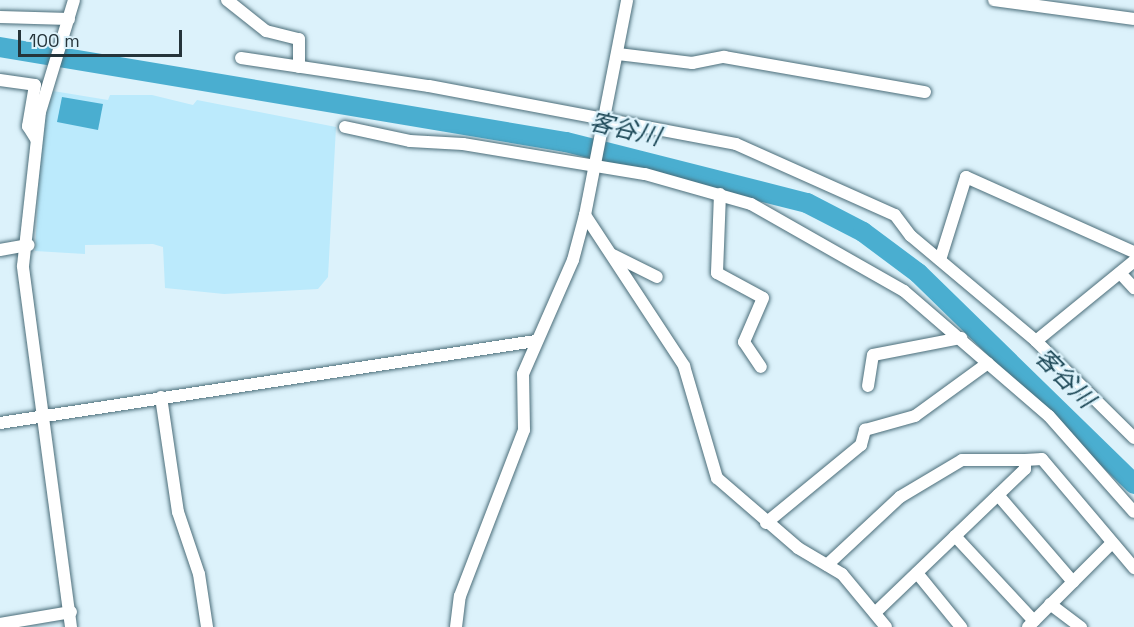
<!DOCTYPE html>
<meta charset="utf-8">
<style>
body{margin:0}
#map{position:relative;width:1134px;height:627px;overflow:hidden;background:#dcf2fb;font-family:"Space Grotesk","Noto Sans JP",sans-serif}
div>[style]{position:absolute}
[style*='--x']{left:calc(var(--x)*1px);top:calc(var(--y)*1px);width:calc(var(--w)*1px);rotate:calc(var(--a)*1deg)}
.built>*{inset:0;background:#bbeafc}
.water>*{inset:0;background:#4aaed0}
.river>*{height:20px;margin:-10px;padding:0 10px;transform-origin:10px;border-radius:10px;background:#4aaed0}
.roads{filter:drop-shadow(0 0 2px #4b6d79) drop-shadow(0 0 2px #4b6d79)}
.street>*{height:12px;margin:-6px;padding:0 6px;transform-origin:6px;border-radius:6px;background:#fff}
span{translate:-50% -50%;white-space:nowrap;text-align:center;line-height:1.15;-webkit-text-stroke:4.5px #dcf2fb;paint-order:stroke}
.water-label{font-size:24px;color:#1d4857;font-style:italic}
.scale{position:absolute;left:18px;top:30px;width:164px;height:27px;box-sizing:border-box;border:3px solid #25343a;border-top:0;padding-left:8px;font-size:18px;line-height:21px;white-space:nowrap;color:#25343a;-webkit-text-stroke:4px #dcf2fb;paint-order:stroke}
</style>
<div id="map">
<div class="built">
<i style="clip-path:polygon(53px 91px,108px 100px,110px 95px,152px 95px,193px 105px,197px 100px,336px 127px,328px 277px,318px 289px,224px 294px,165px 288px,163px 247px,153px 244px,85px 245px,85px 254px,35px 251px,42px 129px)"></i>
</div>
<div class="water">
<i style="clip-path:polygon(62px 97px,103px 104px,98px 130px,57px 122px)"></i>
</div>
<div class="river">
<i style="--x:0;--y:47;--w:574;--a:9.53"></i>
<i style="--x:566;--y:142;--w:249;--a:14.2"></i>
<i style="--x:807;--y:203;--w:63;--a:27.4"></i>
<i style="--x:863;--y:232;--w:69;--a:36.7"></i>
<i style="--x:918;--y:273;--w:302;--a:44.3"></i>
</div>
<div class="roads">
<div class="street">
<i style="--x:227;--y:0;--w:50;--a:38.5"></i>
<i style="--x:266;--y:31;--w:34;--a:14"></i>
<i style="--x:299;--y:39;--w:28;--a:90"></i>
<i style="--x:994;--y:0;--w:141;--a:7.7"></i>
<i style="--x:0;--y:17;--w:69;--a:1.7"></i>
<i style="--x:618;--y:54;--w:75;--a:6.9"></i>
<i style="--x:692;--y:63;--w:33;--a:-11"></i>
<i style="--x:724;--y:57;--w:204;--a:9.9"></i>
<i style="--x:241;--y:58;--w:190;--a:8.5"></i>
<i style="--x:429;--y:86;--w:312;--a:10.7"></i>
<i style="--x:736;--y:144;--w:174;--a:24.1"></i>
<i style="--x:895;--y:215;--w:26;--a:53"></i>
<i style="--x:911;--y:236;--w:163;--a:40"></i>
<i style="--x:1036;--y:341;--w:138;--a:44.7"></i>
<i style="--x:0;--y:80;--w:35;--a:8"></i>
<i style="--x:35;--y:85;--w:42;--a:99.7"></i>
<i style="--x:28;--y:126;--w:15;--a:58"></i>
<i style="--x:345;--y:127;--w:66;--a:12.2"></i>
<i style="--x:410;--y:141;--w:53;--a:3.2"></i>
<i style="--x:463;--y:144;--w:184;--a:9.4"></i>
<i style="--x:645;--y:174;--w:110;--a:15.8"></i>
<i style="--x:751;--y:204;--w:176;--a:29.6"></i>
<i style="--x:904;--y:291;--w:191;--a:40.8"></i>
<i style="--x:1049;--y:416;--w:128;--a:48.5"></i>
<i style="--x:720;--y:194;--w:79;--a:92.2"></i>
<i style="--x:717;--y:273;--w:52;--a:28.5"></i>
<i style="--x:763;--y:298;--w:48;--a:113.4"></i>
<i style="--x:744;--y:342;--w:30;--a:56"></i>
<i style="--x:585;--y:215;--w:181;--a:56.7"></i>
<i style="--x:684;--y:366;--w:117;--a:73.6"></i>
<i style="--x:717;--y:478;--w:107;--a:40.8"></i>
<i style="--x:798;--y:548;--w:51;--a:30.6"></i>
<i style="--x:842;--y:574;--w:69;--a:50.3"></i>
<i style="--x:0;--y:250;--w:29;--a:-10"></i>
<i style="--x:613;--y:255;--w:49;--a:26.6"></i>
<i style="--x:940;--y:260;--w:87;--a:-72.6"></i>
<i style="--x:966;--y:177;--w:184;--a:24.1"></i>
<i style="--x:1120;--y:273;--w:21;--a:47"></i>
<i style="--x:1036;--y:341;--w:127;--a:-39.2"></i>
<i style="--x:868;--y:386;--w:31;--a:-81"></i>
<i style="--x:873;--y:355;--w:90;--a:-10.9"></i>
<i style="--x:161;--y:397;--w:116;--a:81.6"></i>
<i style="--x:178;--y:512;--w:65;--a:71.3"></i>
<i style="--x:199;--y:574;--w:54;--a:81.4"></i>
<i style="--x:0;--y:423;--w:541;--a:-8.71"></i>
<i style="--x:1025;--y:460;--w:17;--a:-3"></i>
<i style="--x:1042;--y:459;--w:143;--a:49.8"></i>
<i style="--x:998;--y:495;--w:115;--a:49.2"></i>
<i style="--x:766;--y:523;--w:123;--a:-39.4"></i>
<i style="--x:861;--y:445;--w:16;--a:-75"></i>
<i style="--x:865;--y:430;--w:52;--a:-15.6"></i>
<i style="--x:915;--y:416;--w:90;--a:-36"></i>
<i style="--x:955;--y:536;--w:116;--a:47.1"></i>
<i style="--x:827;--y:565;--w:100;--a:-43"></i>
<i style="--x:900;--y:497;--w:72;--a:-30.8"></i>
<i style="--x:962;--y:460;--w:63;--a:0"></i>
<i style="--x:1025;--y:460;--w:9;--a:90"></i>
<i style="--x:1025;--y:469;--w:208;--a:136.2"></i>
<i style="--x:917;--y:573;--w:70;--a:50.8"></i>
<i style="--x:1050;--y:604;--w:39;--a:37"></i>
<i style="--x:0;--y:624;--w:72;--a:-9.6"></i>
<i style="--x:71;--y:627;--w:364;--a:-97.6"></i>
<i style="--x:23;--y:266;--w:155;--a:-83.7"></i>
<i style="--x:40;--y:112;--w:117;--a:-73.1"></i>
<i style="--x:456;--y:627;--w:31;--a:-83"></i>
<i style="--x:460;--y:596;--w:178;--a:-68.9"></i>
<i style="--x:524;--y:430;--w:56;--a:-91"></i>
<i style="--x:523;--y:374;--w:124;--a:-66.3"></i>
<i style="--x:573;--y:260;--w:47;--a:-75.1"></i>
<i style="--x:585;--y:215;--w:219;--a:-78.9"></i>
<i style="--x:1028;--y:627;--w:119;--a:-45"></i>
</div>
</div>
<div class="water-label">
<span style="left:625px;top:129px;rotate:13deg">客谷川</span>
<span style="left:1065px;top:378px;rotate:45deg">客谷川</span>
</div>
<div class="scale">100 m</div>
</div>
